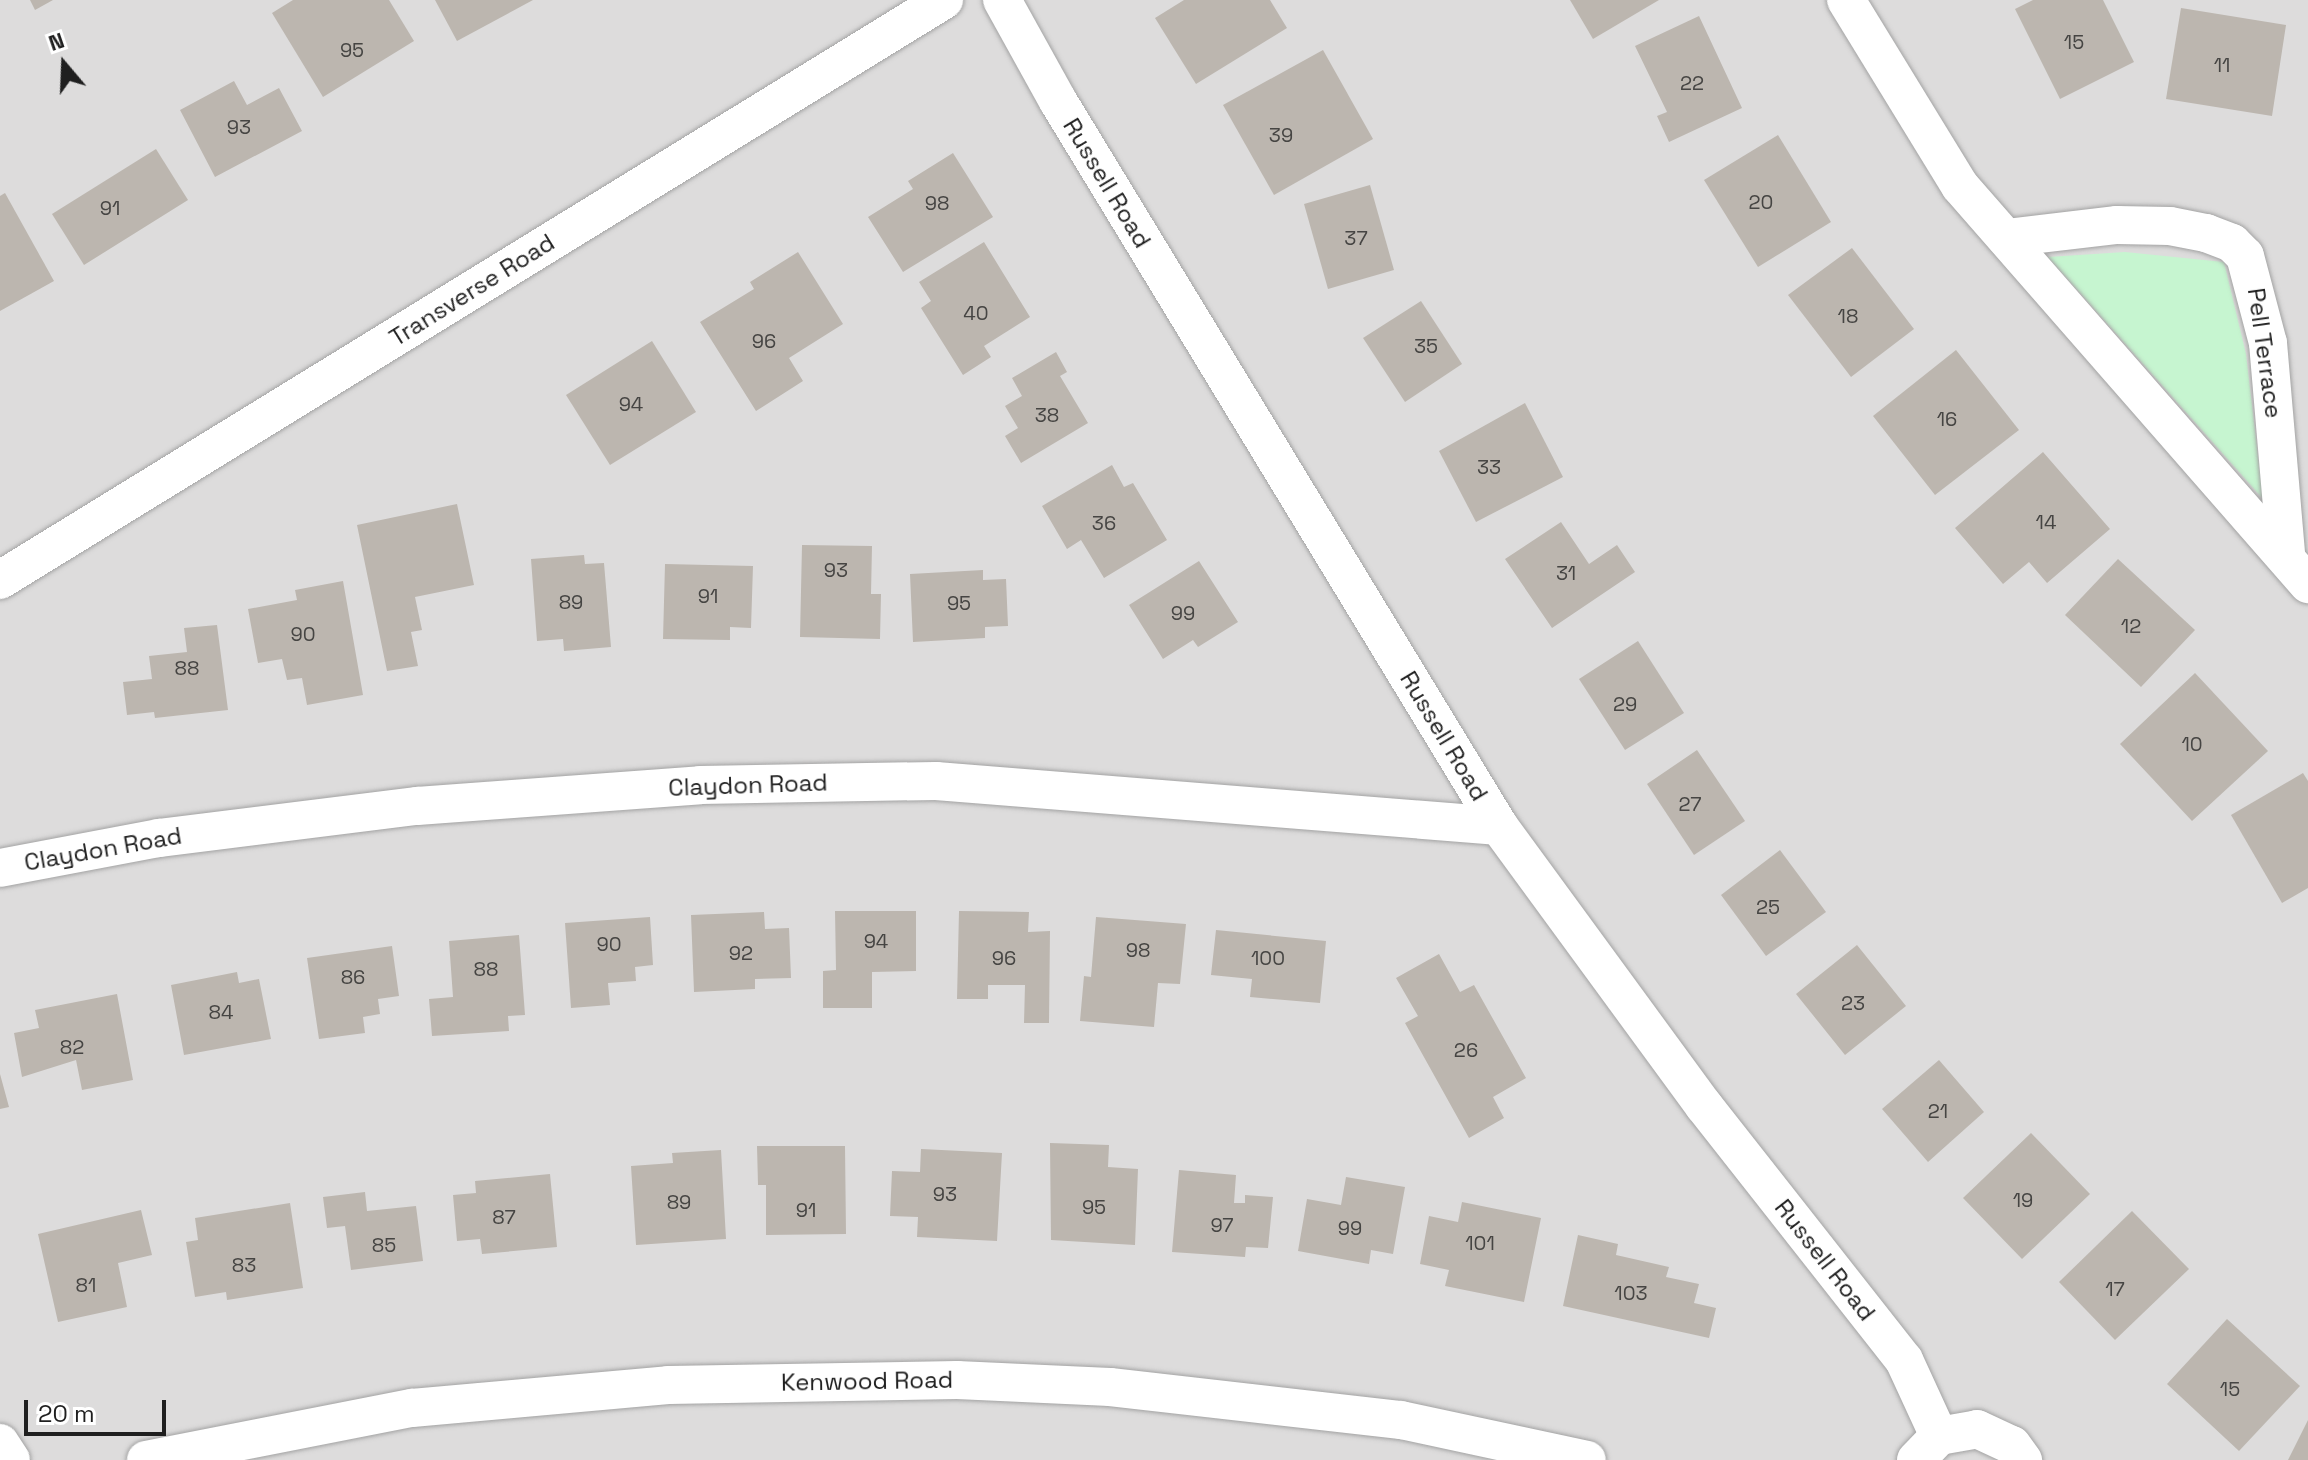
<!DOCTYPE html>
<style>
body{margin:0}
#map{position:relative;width:2308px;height:1460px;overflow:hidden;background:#efede6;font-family:"Space Grotesk",sans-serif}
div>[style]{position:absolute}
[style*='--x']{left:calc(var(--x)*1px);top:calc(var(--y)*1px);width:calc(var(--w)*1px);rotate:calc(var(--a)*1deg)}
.residential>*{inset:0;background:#dddcdc}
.park>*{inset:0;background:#c6f5d0}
.building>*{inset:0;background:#bcb6af}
.roads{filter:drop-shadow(0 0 2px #a3a3a3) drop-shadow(0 0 2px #a3a3a3)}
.minor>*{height:38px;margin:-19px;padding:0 19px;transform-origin:19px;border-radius:19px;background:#fff}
span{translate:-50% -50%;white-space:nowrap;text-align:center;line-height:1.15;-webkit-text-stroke:6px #fff;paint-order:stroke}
.number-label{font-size:20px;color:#464543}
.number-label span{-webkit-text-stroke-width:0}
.street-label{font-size:24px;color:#1f1f1f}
.north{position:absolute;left:24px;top:24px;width:80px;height:80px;-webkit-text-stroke:6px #fff;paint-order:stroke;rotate:341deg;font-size:22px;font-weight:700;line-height:32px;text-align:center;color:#1f1f1f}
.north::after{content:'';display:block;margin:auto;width:28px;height:36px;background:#1f1f1f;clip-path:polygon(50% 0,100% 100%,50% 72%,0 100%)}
.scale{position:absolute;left:24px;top:1400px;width:142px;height:36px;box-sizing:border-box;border:4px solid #1f1f1f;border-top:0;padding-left:10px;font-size:24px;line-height:28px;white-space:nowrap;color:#1f1f1f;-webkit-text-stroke:6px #fff;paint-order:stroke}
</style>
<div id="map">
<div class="residential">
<i style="clip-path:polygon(0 0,2308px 0,2308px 1460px,0 1460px)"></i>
</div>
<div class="park">
<i style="clip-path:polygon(2125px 252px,2224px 262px,2246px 354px,2263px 499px,2048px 257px)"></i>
</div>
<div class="building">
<i style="clip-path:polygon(30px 0,53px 0,35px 10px)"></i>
<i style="clip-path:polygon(293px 0,389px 0,414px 41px,323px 97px,272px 13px)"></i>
<i style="clip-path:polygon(435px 0,533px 0,457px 41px)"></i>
<i style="clip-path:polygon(1184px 0,1270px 0,1287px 28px,1196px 84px,1155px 18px)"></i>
<i style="clip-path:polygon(1570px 0,1659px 0,1593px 39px)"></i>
<i style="clip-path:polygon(2033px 0,2103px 0,2134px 62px,2060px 99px,2015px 9px)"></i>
<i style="clip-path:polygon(2181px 8px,2286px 25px,2272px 116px,2166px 99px)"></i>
<i style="clip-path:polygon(1699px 16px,1742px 108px,1669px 142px,1657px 116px,1667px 112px,1635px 46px)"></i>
<i style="clip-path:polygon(1323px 50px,1373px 139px,1274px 195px,1223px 105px)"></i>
<i style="clip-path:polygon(234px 81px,247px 105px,279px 88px,302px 131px,215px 177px,180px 110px)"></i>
<i style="clip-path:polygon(1778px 135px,1831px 222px,1758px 267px,1704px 180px)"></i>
<i style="clip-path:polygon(156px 149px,188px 200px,84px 265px,52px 214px)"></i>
<i style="clip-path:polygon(953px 153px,993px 217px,903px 272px,868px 217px,913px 189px,908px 181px)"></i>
<i style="clip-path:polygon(1370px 185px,1394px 270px,1328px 289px,1304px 204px)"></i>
<i style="clip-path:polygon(5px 193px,54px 281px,0 311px,0 196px)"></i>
<i style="clip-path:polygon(984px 242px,1030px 317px,984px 346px,991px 357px,963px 375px,921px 308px,931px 301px,919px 282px)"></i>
<i style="clip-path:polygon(1852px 248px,1914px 329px,1851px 377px,1788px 295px)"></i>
<i style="clip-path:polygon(798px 252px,843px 324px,789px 358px,803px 381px,756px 411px,700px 322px,754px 289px,750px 282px)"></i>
<i style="clip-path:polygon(1421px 301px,1462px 364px,1405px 402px,1363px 338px)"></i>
<i style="clip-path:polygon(652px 341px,696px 412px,610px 465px,566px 395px)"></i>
<i style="clip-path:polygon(1956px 350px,2019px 430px,1935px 495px,1873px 416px)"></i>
<i style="clip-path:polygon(1056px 352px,1067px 372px,1060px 376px,1088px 423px,1021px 463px,1005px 436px,1018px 428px,1005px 406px,1022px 396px,1012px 378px)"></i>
<i style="clip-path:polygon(1525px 403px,1563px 477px,1476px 522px,1439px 451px)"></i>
<i style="clip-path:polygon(2043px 452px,2110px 529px,2047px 583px,2029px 562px,2003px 584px,1955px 528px)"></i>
<i style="clip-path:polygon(1112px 465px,1124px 487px,1133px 483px,1167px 540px,1104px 578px,1081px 540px,1067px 549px,1042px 506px)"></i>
<i style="clip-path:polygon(457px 504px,474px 585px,415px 597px,422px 630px,411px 632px,418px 666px,387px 671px,357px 525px)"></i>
<i style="clip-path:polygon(1561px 522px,1589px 564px,1617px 545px,1635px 572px,1552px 628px,1505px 559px)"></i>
<i style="clip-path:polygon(802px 545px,872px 546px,871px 594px,881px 594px,880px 639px,800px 637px)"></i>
<i style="clip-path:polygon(584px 555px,585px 564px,604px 563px,611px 647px,564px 651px,563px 639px,537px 641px,531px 559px)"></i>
<i style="clip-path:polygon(2118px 559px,2195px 630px,2141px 687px,2065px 615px)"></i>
<i style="clip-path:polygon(1199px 561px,1238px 622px,1198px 647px,1193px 640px,1163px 659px,1129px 605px)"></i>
<i style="clip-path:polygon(665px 564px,753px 566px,751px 628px,730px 627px,730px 640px,663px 639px)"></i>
<i style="clip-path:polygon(983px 570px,983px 580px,1006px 579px,1008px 626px,985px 627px,985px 638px,913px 642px,910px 574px)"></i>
<i style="clip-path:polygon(343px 581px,363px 695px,307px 705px,302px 678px,287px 680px,282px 659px,258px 663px,248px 609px,297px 600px,295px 590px)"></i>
<i style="clip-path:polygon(217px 625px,228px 710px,155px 718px,154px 712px,127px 715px,123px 682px,152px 679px,149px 656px,187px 652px,184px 628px)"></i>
<i style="clip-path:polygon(1638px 641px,1684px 713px,1625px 750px,1579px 679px)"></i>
<i style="clip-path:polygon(2195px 673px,2268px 751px,2192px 821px,2120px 744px)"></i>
<i style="clip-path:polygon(1697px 750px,1745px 821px,1694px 855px,1647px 784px)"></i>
<i style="clip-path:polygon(2303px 773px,2308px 781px,2308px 888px,2282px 903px,2231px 815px)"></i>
<i style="clip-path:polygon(1780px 850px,1826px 912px,1766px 956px,1721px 895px)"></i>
<i style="clip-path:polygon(835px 911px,916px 911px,916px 971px,872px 972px,872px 1008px,823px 1008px,823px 971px,836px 970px)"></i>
<i style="clip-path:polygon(959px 911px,1029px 912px,1028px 932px,1050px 931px,1049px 1023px,1024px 1023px,1025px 985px,988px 985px,988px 999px,957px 999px)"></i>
<i style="clip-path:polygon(764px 912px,765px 929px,789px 928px,791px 978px,755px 979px,755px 989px,694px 992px,691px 915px)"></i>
<i style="clip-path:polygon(650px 917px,653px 965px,635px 967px,636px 981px,608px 983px,610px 1005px,571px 1008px,565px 923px)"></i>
<i style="clip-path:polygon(1096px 917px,1186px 924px,1180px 984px,1158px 983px,1154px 1027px,1080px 1021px,1084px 976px,1091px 977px)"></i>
<i style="clip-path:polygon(1216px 930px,1326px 941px,1320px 1003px,1250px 997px,1252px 979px,1211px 975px)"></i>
<i style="clip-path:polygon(519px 935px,525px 1015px,508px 1016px,509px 1031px,432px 1036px,429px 999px,453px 997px,449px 941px)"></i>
<i style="clip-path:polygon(1857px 945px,1906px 1006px,1845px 1055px,1796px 994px)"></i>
<i style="clip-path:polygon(392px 946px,399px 996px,378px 999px,380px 1014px,363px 1017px,365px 1033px,319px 1039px,307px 958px)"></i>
<i style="clip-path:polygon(1439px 954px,1460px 992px,1474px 985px,1526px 1078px,1493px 1097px,1504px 1118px,1469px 1138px,1405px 1023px,1418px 1016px,1396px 978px)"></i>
<i style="clip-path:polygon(237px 972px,239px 983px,259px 979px,271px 1039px,184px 1055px,171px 985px)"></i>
<i style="clip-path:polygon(117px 994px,133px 1080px,82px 1090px,76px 1060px,22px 1077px,14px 1033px,39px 1028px,35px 1010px)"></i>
<i style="clip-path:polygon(1939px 1060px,1984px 1112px,1928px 1162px,1882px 1109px)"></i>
<i style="clip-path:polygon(0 1074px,9px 1107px,0 1109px)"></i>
<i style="clip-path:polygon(2031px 1133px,2090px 1194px,2022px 1259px,1963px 1198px)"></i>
<i style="clip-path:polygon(1050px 1143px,1109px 1145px,1108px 1167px,1138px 1169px,1135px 1245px,1051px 1240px)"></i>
<i style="clip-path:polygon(757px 1146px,845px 1146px,846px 1234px,766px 1235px,766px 1185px,758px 1185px)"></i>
<i style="clip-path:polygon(921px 1149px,1002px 1153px,997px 1241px,917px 1237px,918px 1217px,890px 1216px,892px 1171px,920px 1172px)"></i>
<i style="clip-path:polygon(721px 1150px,726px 1239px,636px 1245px,631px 1166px,673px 1163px,672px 1153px)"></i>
<i style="clip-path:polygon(1179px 1170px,1236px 1175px,1234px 1203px,1245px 1203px,1245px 1195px,1273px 1197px,1268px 1248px,1246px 1247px,1245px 1257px,1172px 1252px)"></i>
<i style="clip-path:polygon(550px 1174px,557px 1247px,482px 1254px,480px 1239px,457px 1241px,453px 1195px,476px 1193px,475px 1181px)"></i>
<i style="clip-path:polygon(1346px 1177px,1405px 1187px,1393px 1254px,1371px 1250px,1369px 1264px,1298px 1251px,1307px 1199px,1341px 1205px)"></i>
<i style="clip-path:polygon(365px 1192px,367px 1211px,416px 1206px,423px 1261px,351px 1270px,345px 1226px,327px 1228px,323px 1197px)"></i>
<i style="clip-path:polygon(1462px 1202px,1541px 1218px,1524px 1302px,1445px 1286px,1449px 1270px,1420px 1264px,1429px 1216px,1458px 1222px)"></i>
<i style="clip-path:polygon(290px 1203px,303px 1288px,227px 1300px,226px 1292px,195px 1297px,186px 1242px,198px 1240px,195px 1218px)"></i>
<i style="clip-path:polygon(141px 1210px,152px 1255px,118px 1263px,127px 1307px,58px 1322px,38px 1234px)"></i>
<i style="clip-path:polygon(2132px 1211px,2189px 1269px,2115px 1340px,2059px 1282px)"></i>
<i style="clip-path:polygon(1578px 1235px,1618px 1244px,1616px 1255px,1669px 1267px,1666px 1277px,1699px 1284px,1694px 1303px,1716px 1308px,1709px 1338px,1563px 1306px)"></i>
<i style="clip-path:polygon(2227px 1319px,2300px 1386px,2239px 1451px,2167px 1384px)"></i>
<i style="clip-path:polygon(2308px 1420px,2308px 1460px,2288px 1460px)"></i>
</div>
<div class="roads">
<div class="minor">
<i style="--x:1002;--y:0;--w:115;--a:61"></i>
<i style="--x:1058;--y:101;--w:849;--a:58.69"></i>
<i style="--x:1499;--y:826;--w:347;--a:53.8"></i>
<i style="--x:1704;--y:1106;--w:323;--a:51.8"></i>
<i style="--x:1904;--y:1360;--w:84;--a:65.3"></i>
<i style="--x:1846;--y:0;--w:218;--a:58.5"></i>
<i style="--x:1960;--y:186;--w:529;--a:48.83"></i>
<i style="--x:2006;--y:238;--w:112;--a:-6.7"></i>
<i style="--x:2117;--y:225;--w:53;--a:1.1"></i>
<i style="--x:2170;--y:226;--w:37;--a:11"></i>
<i style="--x:2206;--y:233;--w:28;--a:21"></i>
<i style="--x:2232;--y:243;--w:18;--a:45"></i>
<i style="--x:2245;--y:256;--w:90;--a:75.2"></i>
<i style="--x:2268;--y:343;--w:213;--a:85.1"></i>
<i style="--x:0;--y:580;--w:1108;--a:-31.57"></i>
<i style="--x:0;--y:868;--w:162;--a:-10.7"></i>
<i style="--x:159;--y:838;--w:260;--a:-7.1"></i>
<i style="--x:417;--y:806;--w:284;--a:-4.2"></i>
<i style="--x:700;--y:785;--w:236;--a:-1"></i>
<i style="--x:936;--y:781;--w:565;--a:4.57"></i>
<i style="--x:0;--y:1443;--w:20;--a:57"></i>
<i style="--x:146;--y:1460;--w:271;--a:-11.1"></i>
<i style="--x:412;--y:1408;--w:257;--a:-5.1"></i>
<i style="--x:668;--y:1385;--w:289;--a:-1"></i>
<i style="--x:957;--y:1380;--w:153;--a:2.6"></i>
<i style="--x:1110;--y:1387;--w:293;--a:6.5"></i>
<i style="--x:1401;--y:1420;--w:190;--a:12.1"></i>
<i style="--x:1916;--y:1460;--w:33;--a:-46"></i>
<i style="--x:1939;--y:1436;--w:39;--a:-10"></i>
<i style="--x:1977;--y:1429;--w:38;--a:25"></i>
<i style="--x:2012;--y:1445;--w:19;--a:54"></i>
</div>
</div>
<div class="number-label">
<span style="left:2074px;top:42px">15</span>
<span style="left:352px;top:50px">95</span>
<span style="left:2222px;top:65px">11</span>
<span style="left:1692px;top:83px">22</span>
<span style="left:239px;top:127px">93</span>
<span style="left:1281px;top:135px">39</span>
<span style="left:1761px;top:202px">20</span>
<span style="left:937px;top:203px">98</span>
<span style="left:110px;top:208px">91</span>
<span style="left:1356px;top:238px">37</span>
<span style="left:976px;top:313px">40</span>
<span style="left:1848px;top:316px">18</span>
<span style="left:764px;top:341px">96</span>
<span style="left:1426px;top:346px">35</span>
<span style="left:631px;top:404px">94</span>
<span style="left:1047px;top:415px">38</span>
<span style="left:1947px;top:419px">16</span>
<span style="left:1489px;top:467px">33</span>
<span style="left:2046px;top:522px">14</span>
<span style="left:1104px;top:523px">36</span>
<span style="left:836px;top:570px">93</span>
<span style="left:1566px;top:573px">31</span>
<span style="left:708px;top:596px">91</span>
<span style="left:571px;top:602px">89</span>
<span style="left:959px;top:603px">95</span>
<span style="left:1183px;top:613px">99</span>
<span style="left:2131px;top:626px">12</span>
<span style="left:303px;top:634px">90</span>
<span style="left:187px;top:668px">88</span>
<span style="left:1625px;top:704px">29</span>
<span style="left:2192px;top:744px">10</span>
<span style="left:1690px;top:804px">27</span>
<span style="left:1768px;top:907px">25</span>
<span style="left:876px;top:941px">94</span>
<span style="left:609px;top:944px">90</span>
<span style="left:1138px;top:950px">98</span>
<span style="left:741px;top:953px">92</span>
<span style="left:1004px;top:958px">96</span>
<span style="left:1268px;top:958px">100</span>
<span style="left:486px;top:969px">88</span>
<span style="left:353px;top:977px">86</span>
<span style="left:1853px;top:1003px">23</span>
<span style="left:221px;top:1012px">84</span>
<span style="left:72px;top:1047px">82</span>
<span style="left:1466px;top:1050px">26</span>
<span style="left:1938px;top:1111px">21</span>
<span style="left:945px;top:1194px">93</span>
<span style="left:2023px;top:1200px">19</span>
<span style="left:679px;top:1202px">89</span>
<span style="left:1094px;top:1207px">95</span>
<span style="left:806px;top:1210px">91</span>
<span style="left:504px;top:1217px">87</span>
<span style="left:1222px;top:1225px">97</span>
<span style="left:1350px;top:1228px">99</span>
<span style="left:1480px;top:1243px">101</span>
<span style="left:384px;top:1245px">85</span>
<span style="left:244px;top:1265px">83</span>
<span style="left:86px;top:1285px">81</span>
<span style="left:2115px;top:1289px">17</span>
<span style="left:1631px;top:1293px">103</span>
<span style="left:2230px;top:1389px">15</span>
</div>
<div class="street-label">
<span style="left:1107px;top:183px;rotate:59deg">Russell Road</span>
<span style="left:472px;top:290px;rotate:-32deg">Transverse Road</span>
<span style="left:2265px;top:353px;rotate:82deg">Pell Terrace</span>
<span style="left:1444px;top:736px;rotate:59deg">Russell Road</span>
<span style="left:748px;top:785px;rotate:-2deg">Claydon Road</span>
<span style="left:103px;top:849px;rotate:-10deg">Claydon Road</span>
<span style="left:1825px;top:1260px;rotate:52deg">Russell Road</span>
<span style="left:867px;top:1381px;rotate:-1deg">Kenwood Road</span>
</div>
<div class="north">N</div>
<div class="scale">20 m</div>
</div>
